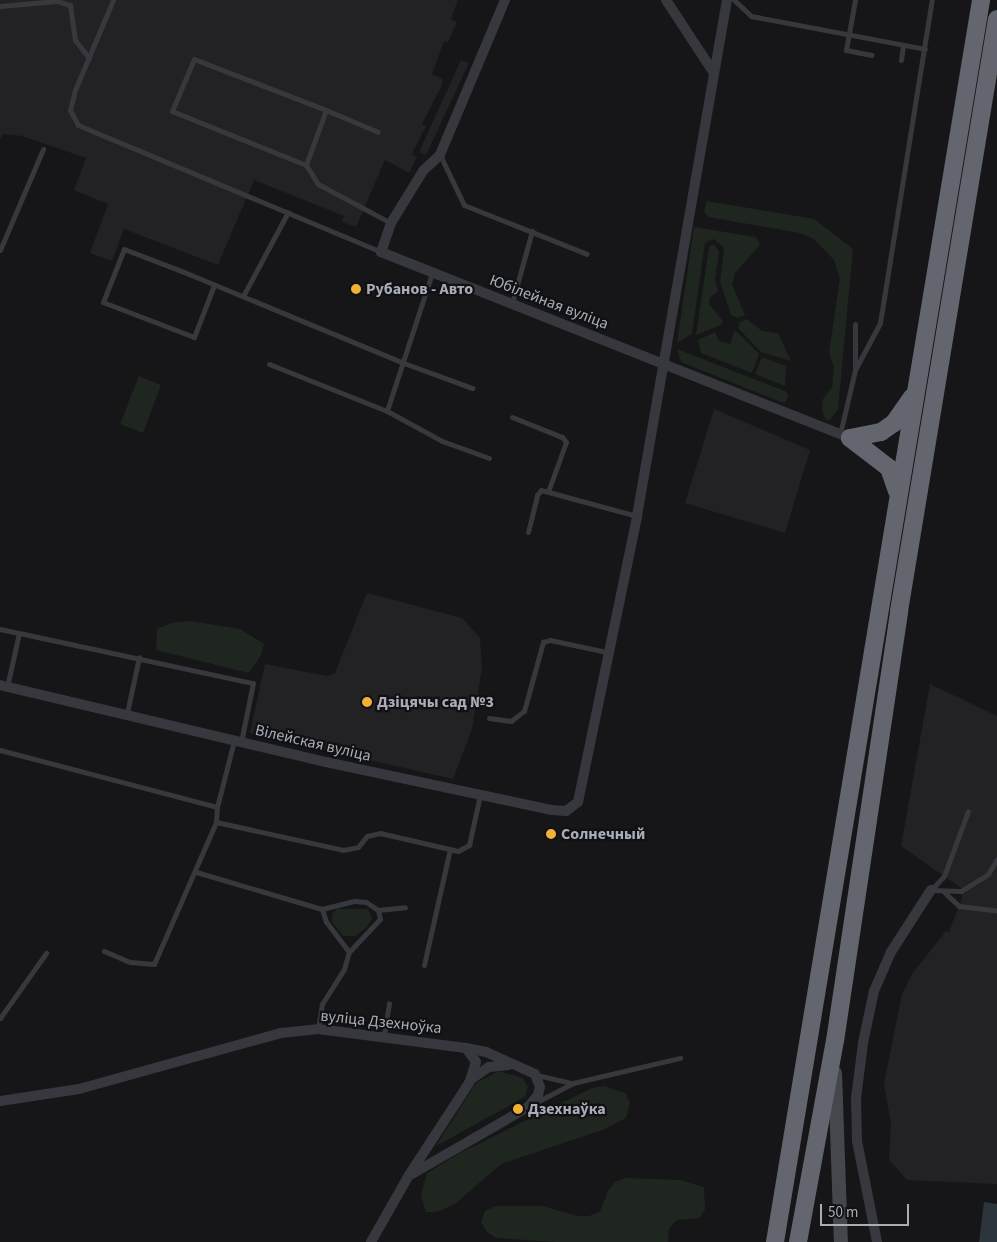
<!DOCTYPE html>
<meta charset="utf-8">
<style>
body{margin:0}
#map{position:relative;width:997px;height:1242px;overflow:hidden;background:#161618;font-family:"Source Sans 3",sans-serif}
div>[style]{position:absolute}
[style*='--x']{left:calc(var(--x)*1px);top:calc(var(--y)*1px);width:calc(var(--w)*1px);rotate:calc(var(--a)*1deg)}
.built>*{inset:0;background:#222225}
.green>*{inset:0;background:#1e261f}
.water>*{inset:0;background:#2c353c}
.lane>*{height:5px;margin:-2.5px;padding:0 2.5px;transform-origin:2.5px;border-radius:2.5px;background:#37383d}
.street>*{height:10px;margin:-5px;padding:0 5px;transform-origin:5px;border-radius:5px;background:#37383d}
.secondary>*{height:14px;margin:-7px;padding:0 7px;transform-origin:7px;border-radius:7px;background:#45474d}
.highway>*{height:18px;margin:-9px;padding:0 9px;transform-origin:9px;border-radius:9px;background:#63666e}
.dots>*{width:14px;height:14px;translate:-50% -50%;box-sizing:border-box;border:2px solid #111113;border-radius:50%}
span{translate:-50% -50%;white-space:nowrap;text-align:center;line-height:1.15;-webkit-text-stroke:4.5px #111113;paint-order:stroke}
.poi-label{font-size:16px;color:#a8adb8;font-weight:700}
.left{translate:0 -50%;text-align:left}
.street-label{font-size:16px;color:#a8adb8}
.scale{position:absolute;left:820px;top:1204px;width:89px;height:22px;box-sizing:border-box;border:2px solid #a8adb8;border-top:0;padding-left:6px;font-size:15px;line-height:18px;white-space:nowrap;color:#a8adb8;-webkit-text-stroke:4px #111113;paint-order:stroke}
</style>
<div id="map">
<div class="built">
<i style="clip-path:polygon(0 0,458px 0,451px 19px,457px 22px,448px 42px,444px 41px,432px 74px,442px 79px,442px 85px,422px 124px,426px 126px,412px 154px,417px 157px,409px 173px,385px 160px,356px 227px,342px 222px,344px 216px,254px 180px,218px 265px,124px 229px,112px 261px,90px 253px,108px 204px,74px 190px,86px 158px,22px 136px,4px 134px,0 139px)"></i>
<i style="clip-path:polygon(461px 60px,469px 63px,426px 155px,419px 152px)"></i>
<i style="clip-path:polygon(714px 409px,810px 450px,785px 533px,685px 503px)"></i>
<i style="clip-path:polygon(367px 593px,462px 618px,480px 638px,482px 668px,472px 729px,453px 779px,250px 733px,265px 664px,327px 676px,335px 673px)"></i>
<i style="clip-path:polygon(930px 684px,997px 716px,997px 1184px,907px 1180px,889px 1160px,891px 1124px,884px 1084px,902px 994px,912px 974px,946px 931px,949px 932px,962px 899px,961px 888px,901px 846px)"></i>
</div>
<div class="green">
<i style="clip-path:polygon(707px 201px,814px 219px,853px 249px,838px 409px,830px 420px,826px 420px,822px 410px,823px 399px,832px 387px,834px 367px,829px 353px,840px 278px,834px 260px,814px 239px,800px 233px,708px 217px,704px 211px)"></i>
<i style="clip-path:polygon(694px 227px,756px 237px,760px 245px,735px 273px,732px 284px,745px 315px,738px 318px,731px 315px,720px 282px,724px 248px,714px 239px,705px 243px,692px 334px,677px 343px)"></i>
<i style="clip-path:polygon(714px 244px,719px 252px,715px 279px,718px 291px,710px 298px,709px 304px,723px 321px,721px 325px,696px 335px,709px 247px)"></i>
<i style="clip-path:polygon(747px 319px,762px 331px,778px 333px,791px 361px,761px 352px,738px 328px,740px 322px)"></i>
<i style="clip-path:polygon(735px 330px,759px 354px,752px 373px,701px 353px,698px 340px,715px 332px,719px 341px,730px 344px)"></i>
<i style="clip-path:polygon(677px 349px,787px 392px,788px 397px,785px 402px,781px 402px,681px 362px)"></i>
<i style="clip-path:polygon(762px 357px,786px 366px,785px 386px,755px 374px)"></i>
<i style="clip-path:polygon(139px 376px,161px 385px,143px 433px,120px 424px)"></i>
<i style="clip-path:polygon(191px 621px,240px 629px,264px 644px,261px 655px,249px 673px,156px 650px,157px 629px,171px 623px)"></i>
<i style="clip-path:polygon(337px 909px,368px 909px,372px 918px,366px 928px,355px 936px,343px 936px,332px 922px,332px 914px)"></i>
<i style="clip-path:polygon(499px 1071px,523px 1078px,528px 1087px,525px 1097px,436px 1146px,476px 1083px)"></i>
<i style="clip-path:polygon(604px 1086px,625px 1093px,630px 1102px,626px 1118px,605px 1129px,501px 1164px,455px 1204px,437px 1212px,426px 1212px,421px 1195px,427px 1173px,460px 1153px,592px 1088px)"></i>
<i style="clip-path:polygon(626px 1178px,681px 1180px,704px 1187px,705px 1209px,700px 1218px,677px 1220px,669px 1229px,668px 1242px,555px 1242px,496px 1238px,487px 1232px,481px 1222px,485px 1211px,496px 1206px,543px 1206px,577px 1216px,589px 1216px,600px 1212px,608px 1191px,615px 1182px)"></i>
</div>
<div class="water">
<i style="clip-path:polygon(984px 1202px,997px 1204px,997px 1242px,979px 1242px)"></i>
</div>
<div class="lane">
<i style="--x:113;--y:0;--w:98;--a:112.9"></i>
<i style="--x:75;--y:90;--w:21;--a:104"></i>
<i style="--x:70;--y:110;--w:17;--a:62"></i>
<i style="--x:78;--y:125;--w:329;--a:22.7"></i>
<i style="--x:734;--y:0;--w:23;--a:43"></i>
<i style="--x:751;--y:16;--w:177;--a:10.7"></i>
<i style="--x:855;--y:0;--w:51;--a:100.2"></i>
<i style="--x:846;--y:50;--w:26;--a:11"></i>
<i style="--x:0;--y:6;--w:57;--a:-5"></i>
<i style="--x:57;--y:1;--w:14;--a:17"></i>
<i style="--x:70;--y:5;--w:35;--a:82"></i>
<i style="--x:75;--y:40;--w:23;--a:52"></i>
<i style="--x:901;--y:60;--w:15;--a:-82"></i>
<i style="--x:326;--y:110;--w:56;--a:22.9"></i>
<i style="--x:440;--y:155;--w:55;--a:64.4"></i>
<i style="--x:464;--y:205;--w:132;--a:21.7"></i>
<i style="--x:306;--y:165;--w:144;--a:-158.1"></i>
<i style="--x:172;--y:111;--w:56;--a:-67.1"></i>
<i style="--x:194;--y:59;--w:142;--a:21.1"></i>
<i style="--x:326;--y:110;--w:59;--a:110"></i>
<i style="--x:306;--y:165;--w:22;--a:58"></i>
<i style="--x:318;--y:184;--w:83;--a:28.1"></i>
<i style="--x:0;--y:250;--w:110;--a:-66.9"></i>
<i style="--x:432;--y:273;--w:145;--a:108.1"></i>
<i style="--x:387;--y:411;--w:63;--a:28.6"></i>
<i style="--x:442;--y:441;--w:50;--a:19.9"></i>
<i style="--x:214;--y:285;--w:56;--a:111"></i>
<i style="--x:194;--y:337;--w:97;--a:-159"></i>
<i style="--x:103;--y:302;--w:57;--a:-68.4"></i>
<i style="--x:124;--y:249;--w:64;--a:21"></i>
<i style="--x:184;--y:272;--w:235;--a:22.5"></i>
<i style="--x:401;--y:362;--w:76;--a:20.1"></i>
<i style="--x:243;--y:296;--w:95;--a:-61.8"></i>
<i style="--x:512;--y:303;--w:75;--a:-74.5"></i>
<i style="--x:855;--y:324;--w:45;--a:90"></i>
<i style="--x:269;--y:364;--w:127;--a:21.7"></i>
<i style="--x:512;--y:417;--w:54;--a:21.8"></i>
<i style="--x:562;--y:437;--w:6;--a:51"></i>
<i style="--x:566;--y:442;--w:50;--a:109.9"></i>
<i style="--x:840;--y:434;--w:66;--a:-76.8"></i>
<i style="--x:855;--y:370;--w:53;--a:-62"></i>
<i style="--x:880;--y:323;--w:327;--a:-80.9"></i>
<i style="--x:528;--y:532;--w:38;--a:-76"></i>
<i style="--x:537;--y:495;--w:6;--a:-51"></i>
<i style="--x:541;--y:490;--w:99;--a:15.2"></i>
<i style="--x:0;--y:629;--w:19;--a:12"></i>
<i style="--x:7;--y:687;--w:55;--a:-77.5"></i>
<i style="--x:19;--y:633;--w:239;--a:12.1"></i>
<i style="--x:253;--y:683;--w:60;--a:101.5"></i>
<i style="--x:127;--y:713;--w:57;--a:-77.9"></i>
<i style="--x:489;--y:718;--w:22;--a:8"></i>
<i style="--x:511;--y:721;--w:16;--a:-38"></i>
<i style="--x:524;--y:711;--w:72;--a:-74.6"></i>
<i style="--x:543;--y:642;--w:7;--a:-16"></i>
<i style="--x:550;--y:640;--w:62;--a:12"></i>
<i style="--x:0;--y:750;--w:224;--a:14.7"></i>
<i style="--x:217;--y:807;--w:68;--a:-75.6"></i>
<i style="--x:217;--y:807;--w:15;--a:94"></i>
<i style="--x:216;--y:822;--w:130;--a:12.4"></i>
<i style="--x:343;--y:850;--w:15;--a:-11"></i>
<i style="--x:358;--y:847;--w:14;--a:-51"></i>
<i style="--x:367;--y:836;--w:13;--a:-13"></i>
<i style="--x:380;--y:833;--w:80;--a:13"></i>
<i style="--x:458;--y:851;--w:13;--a:-29"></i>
<i style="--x:469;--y:845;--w:51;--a:-77.6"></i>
<i style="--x:196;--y:872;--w:131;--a:16.4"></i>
<i style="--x:322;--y:909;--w:34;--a:-14"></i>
<i style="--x:355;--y:901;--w:11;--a:5"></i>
<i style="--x:366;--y:902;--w:14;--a:34"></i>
<i style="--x:378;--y:910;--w:9;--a:77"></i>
<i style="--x:380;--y:919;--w:45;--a:133.2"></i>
<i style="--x:349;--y:952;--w:38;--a:-127"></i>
<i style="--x:326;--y:922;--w:14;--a:-107"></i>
<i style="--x:931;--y:890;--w:19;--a:-47"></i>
<i style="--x:944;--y:876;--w:69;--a:-69.7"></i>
<i style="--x:931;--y:890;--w:30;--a:2"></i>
<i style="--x:961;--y:891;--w:32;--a:-32"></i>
<i style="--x:988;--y:874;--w:17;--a:-59"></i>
<i style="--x:944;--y:892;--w:21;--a:43"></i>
<i style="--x:959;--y:906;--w:38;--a:7"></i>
<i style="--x:378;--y:910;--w:27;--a:-6"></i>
<i style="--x:104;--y:951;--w:28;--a:23"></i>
<i style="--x:130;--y:962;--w:24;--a:5"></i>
<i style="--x:154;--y:964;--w:155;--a:-66.4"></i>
<i style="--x:424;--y:965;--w:119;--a:-77.4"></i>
<i style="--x:0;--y:1018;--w:80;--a:-54.7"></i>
<i style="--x:318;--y:1029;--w:25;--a:-81"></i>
<i style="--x:322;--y:1004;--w:41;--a:-57.8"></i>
<i style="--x:344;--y:969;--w:18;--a:-74"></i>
<i style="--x:384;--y:1035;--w:32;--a:-81"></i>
<i style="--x:537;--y:1075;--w:37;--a:13"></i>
<i style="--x:535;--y:1103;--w:43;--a:-27.8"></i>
<i style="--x:573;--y:1083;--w:110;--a:-13.2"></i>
</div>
<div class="street">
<i style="--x:505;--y:0;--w:168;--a:112.8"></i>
<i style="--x:440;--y:155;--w:23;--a:137"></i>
<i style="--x:423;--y:171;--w:61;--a:121.6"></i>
<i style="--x:391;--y:223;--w:31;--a:109"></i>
<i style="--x:381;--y:252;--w:505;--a:21.63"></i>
<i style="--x:666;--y:0;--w:87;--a:56.7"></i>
<i style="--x:0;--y:685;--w:335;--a:13.3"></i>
<i style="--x:326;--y:762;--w:231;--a:12"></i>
<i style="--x:552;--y:810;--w:14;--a:4"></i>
<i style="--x:566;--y:811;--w:15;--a:-37"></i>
<i style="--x:578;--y:802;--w:292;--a:-78.3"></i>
<i style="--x:637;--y:516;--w:524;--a:-80.11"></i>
<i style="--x:473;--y:1078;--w:19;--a:-35"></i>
<i style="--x:489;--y:1067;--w:20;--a:-6"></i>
<i style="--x:0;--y:1101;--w:80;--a:-8.6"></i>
<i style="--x:79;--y:1089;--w:210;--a:-15.5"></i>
<i style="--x:281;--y:1033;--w:37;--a:-6"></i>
<i style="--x:318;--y:1029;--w:149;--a:7.3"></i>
<i style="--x:466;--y:1048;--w:17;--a:54"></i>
<i style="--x:476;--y:1062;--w:22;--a:108"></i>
<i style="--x:469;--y:1083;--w:110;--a:123.1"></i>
<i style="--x:409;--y:1175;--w:77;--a:119.6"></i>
<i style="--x:412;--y:1174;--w:134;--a:-30"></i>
<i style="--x:528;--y:1107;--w:16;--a:-50"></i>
<i style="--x:538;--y:1095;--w:8;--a:-76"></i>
<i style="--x:540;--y:1087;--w:14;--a:-111"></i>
<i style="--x:535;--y:1074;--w:54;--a:-155.8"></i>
<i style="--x:486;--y:1052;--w:19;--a:-168"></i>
<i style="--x:877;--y:1242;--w:103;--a:-101.2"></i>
<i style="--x:857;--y:1141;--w:43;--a:-91.3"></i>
<i style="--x:856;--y:1098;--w:55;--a:-82.7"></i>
<i style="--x:863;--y:1043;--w:53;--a:-78.1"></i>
<i style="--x:874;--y:991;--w:43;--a:-66.4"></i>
<i style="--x:891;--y:952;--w:74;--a:-57.2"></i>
</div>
<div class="secondary">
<i style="--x:835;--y:1073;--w:169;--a:88"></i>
</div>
<div class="highway">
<i style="--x:850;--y:438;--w:32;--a:-11"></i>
<i style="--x:881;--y:432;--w:16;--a:-35"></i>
<i style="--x:894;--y:423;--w:32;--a:-55"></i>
<i style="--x:850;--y:438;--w:49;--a:37.6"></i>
<i style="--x:889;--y:468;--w:24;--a:71"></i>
<i style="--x:775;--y:1242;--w:1259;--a:-80.58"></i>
<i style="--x:798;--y:1242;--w:204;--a:-79.6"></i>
<i style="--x:835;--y:1041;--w:435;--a:-81.5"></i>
<i style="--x:899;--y:611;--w:600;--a:-80.6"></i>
</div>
<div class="dots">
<i style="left:356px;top:289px;background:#f2b134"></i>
<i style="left:367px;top:702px;background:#f2b134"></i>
<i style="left:551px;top:834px;background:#f2b134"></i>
<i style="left:518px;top:1109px;background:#f2b134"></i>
</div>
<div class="poi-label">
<span class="left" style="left:366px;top:289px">Рубанов - Авто</span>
<span class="left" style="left:377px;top:702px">Дзіцячы сад №3</span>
<span class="left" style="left:561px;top:834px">Солнечный</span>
<span class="left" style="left:528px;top:1109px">Дзехнаўка</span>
</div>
<div class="street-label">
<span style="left:549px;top:302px;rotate:21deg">Юбілейная вуліца</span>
<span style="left:313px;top:743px;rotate:13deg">Вілейская вуліца</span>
<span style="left:381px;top:1022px;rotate:6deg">вуліца Дзехноўка</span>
</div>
<div class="scale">50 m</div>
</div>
